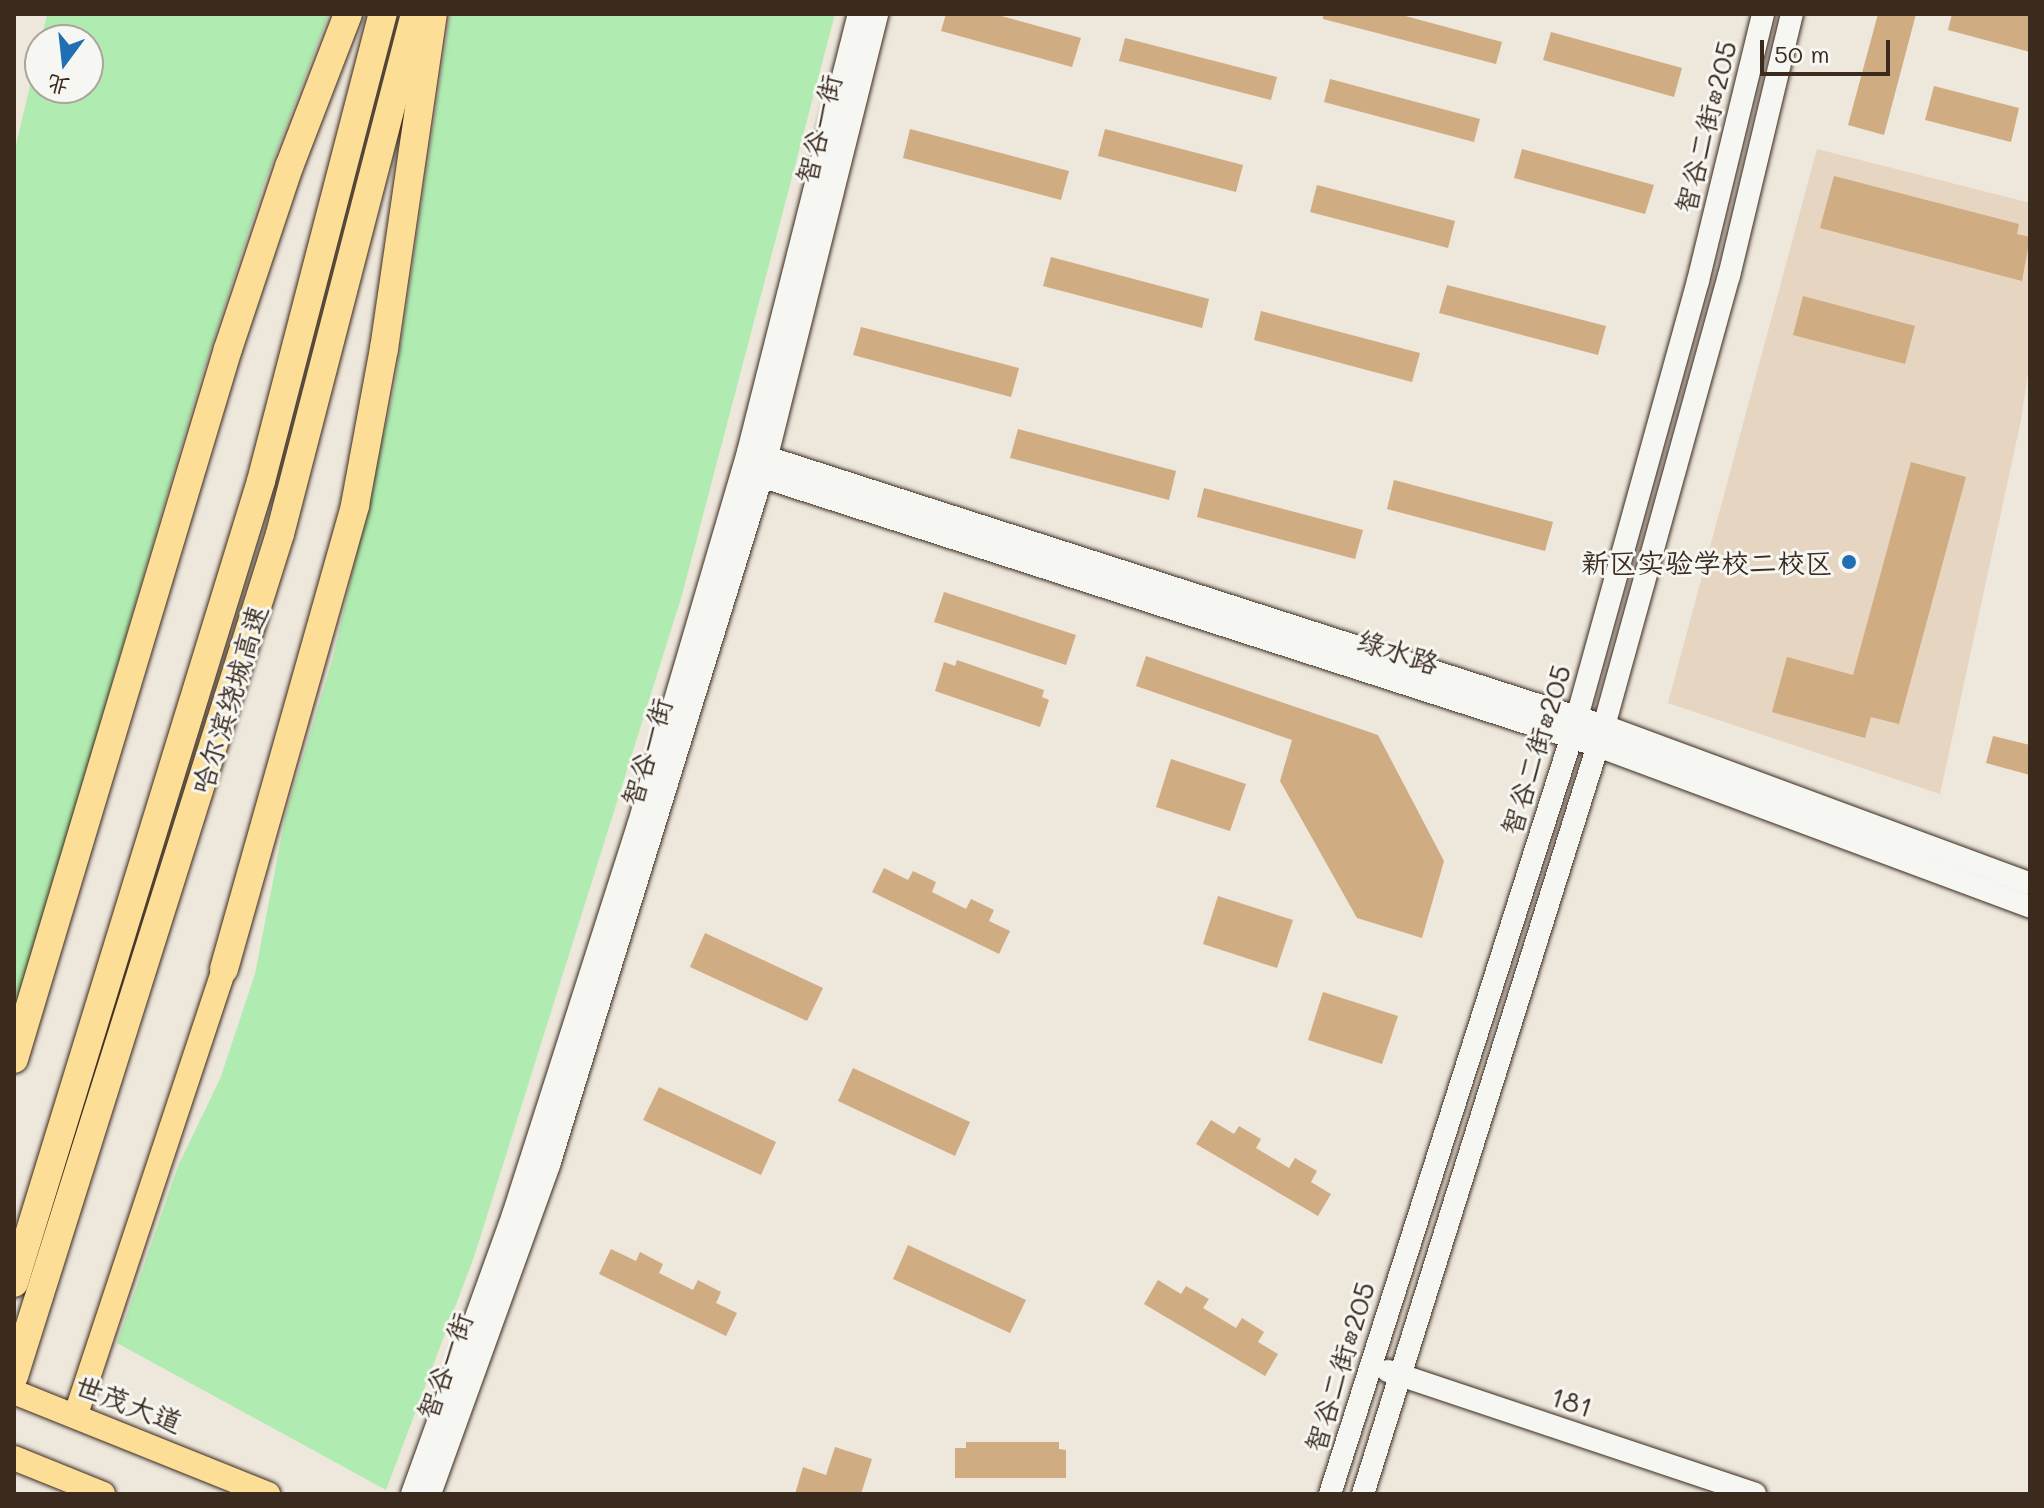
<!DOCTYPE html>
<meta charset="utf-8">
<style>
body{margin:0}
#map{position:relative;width:2044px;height:1508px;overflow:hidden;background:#eee7dc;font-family:Mali,"LXGW WenKai TC",sans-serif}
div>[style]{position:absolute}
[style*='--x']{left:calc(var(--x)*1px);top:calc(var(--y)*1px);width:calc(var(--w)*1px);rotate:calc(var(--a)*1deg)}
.built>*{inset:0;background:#e5d5c1}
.green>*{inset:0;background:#b0ecb1}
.building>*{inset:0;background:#d0ac82}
.roads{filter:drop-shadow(0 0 2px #3b2a1e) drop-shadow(0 0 2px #3b2a1e)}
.secondary>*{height:22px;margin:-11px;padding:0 11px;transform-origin:11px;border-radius:11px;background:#f6f6f2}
.primary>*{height:24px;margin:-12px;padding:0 12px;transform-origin:12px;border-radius:12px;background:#fcde96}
.highway>*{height:28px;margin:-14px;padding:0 14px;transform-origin:14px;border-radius:14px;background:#fcde96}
.dots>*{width:22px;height:22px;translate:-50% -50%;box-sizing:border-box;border:4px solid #f6f6f2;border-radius:50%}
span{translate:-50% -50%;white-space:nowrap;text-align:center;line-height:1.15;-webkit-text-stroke:6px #f6f6f2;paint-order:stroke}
.street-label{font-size:28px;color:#3b2a1e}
.poi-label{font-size:28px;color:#3b2a1e}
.right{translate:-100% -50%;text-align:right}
.frame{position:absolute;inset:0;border:16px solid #3b2a1e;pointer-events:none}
.north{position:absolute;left:24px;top:24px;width:80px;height:80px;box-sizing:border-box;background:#f6f6f2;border:2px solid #aba49d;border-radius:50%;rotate:195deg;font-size:22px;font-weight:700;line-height:32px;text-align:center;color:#3b2a1e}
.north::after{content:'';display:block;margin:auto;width:28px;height:36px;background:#1f6fb2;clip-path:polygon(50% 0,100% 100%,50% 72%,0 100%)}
.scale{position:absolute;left:1760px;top:40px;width:130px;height:36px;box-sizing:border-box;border:4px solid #3b2a1e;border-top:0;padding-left:10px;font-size:24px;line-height:28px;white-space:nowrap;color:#3b2a1e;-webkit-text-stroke:6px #f6f6f2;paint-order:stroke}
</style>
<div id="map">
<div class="built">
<i style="clip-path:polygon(1817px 149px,2030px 203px,2030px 359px,2021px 420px,1940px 794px,1668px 703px)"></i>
</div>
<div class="green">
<i style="clip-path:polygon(47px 14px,329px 14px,264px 184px,199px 385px,14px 1019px,14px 153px,40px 44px,40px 88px,88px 88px,88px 40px,41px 40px)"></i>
<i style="clip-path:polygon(450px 14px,835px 14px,682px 595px,474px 1257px,386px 1490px,117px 1343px,178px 1166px,220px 1079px,255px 974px,286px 813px,333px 657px,394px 389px)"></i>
</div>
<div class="building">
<i style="clip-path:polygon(946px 14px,994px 14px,1081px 38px,1072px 67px,941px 31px)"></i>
<i style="clip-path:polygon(1323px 14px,1398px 14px,1502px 42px,1496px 64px,1323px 19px)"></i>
<i style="clip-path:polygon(1878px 14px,1916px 14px,1884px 135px,1848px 125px)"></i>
<i style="clip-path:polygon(1952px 14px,2030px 16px,2030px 52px,1948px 30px)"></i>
<i style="clip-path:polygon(1551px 32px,1682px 68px,1674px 97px,1543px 60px)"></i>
<i style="clip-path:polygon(1125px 38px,1277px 77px,1271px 100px,1119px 61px)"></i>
<i style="clip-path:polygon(1330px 79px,1480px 119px,1474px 142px,1324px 102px)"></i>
<i style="clip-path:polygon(1934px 86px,2019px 108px,2011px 142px,1925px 120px)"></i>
<i style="clip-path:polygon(910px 129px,1069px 171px,1061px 200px,903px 158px)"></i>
<i style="clip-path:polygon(1105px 129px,1243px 165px,1236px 192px,1098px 156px)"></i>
<i style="clip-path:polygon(1522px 149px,1654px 185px,1645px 214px,1514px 178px)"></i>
<i style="clip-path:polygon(1834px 176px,2019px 224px,2017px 234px,2030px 237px,2022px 281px,1820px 228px)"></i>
<i style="clip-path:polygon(1317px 185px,1455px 221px,1448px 248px,1310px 212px)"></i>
<i style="clip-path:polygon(1051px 257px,1209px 299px,1202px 328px,1043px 286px)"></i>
<i style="clip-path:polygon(1447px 285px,1606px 326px,1598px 355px,1439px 313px)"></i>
<i style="clip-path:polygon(1803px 296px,1915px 326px,1905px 364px,1793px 335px)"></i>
<i style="clip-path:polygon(1261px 311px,1420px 353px,1412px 382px,1254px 340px)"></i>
<i style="clip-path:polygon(861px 327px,1019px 368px,1011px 397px,853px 355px)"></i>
<i style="clip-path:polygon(1018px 429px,1176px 471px,1169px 500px,1010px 458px)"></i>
<i style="clip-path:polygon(1911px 462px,1966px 477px,1899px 724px,1871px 717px,1865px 738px,1772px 712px,1787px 657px,1853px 675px)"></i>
<i style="clip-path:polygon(1394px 480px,1553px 522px,1545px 551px,1387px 509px)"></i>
<i style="clip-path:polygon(1204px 488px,1363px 530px,1355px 559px,1197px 517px)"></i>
<i style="clip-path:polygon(944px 592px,1076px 635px,1066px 665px,934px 622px)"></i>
<i style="clip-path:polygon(1146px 656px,1378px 735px,1444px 861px,1422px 938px,1357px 918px,1280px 781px,1292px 740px,1136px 686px)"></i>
<i style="clip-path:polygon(957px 660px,1044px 690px,1042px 697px,1049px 700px,1040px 727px,935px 691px,944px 662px,955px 666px)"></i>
<i style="clip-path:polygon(1993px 736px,2030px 745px,2030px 775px,1986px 763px)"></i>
<i style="clip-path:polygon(1171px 759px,1246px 784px,1230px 831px,1156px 807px)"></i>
<i style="clip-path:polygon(884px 868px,908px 880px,913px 871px,936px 882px,932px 892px,966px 909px,971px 899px,994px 910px,989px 921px,1010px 931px,999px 954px,872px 892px)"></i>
<i style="clip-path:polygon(1218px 896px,1293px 920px,1277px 968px,1203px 944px)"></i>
<i style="clip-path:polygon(705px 933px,823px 988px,807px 1021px,690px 967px)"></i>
<i style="clip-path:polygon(1323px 992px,1398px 1016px,1382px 1064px,1308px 1040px)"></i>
<i style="clip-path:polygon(853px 1068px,970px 1122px,955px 1156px,838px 1101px)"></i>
<i style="clip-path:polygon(659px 1087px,776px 1142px,761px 1175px,643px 1120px)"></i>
<i style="clip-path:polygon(1211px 1120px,1234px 1134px,1239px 1126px,1261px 1139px,1256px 1148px,1289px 1168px,1295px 1158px,1317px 1171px,1311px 1182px,1331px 1194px,1318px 1216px,1196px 1144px)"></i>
<i style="clip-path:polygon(908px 1245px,1026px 1300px,1010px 1333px,893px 1279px)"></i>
<i style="clip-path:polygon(611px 1249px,636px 1261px,640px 1252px,663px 1264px,659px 1273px,693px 1290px,698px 1280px,721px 1292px,716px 1303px,737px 1313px,726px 1336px,599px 1274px)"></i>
<i style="clip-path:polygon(1158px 1280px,1181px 1294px,1186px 1286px,1209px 1299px,1203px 1308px,1236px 1328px,1242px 1318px,1264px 1332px,1258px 1342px,1278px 1354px,1265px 1376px,1144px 1304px)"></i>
<i style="clip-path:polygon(966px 1442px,1059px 1442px,1059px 1449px,1066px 1450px,1066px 1478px,955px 1478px,955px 1448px,966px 1448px)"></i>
<i style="clip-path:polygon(835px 1447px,872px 1459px,861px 1494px,795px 1494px,803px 1467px,826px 1475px)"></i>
</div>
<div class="roads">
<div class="secondary">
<i style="--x:754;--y:453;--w:893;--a:17.81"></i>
<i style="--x:1604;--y:726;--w:454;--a:20.3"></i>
<i style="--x:751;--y:473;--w:890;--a:17.86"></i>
<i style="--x:1598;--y:746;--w:461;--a:20.4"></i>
<i style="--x:1388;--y:1371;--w:387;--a:18.5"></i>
<i style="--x:412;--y:1494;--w:297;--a:-70.1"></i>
<i style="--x:513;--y:1215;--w:409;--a:-72.2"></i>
<i style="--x:638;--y:826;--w:390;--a:-73.6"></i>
<i style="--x:748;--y:452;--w:452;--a:-75.8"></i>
<i style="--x:430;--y:1494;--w:350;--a:-70.1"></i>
<i style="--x:549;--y:1165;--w:721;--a:-72.82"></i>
<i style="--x:762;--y:476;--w:476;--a:-76"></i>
<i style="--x:1330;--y:1494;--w:793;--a:-72.3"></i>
<i style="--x:1571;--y:739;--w:475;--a:-74.5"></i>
<i style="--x:1698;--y:281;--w:275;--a:-76.3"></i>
<i style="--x:1363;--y:1494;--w:805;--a:-72.58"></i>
<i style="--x:1604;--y:726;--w:467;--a:-74.5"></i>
<i style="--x:1729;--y:276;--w:269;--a:-76.5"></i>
</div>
<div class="primary">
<i style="--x:14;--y:1392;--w:274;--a:21.9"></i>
<i style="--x:76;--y:1414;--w:469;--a:-71.6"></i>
<i style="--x:14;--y:1458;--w:96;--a:22"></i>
</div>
<div class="highway">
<i style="--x:224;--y:969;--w:482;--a:-74.2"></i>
<i style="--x:355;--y:505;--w:159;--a:-79.5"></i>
<i style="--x:384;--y:349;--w:339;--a:-81.7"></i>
<i style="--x:14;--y:1059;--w:742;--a:-73.23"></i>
<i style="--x:228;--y:349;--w:192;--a:-71.5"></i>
<i style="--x:289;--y:167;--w:164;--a:-68.9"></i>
<i style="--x:14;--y:1283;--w:839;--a:-72.88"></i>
<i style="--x:261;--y:481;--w:483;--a:-75.4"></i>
<i style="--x:14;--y:1376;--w:883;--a:-72.47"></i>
<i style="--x:280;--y:534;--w:537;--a:-75.45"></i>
</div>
</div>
<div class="dots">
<i style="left:1849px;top:562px;background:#1f6fb2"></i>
</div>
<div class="street-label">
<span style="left:1705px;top:127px;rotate:-76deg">智谷二街•205</span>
<span style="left:818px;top:129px;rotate:-76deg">智谷一街</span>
<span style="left:1398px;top:651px;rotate:18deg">绿水路</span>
<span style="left:229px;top:699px;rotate:-73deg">哈尔滨绕城高速</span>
<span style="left:1535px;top:750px;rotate:-73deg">智谷二街•205</span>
<span style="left:646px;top:752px;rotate:-73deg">智谷一街</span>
<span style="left:444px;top:1366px;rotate:-70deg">智谷一街</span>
<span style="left:1339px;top:1367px;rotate:-73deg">智谷二街•205</span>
<span style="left:1572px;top:1401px;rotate:18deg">181</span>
<span style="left:129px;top:1403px;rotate:21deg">世茂大道</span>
</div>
<div class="poi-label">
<span class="right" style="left:1833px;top:562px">新区实验学校二校区</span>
</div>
<div class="frame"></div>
<div class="north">北</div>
<div class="scale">50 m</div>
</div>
